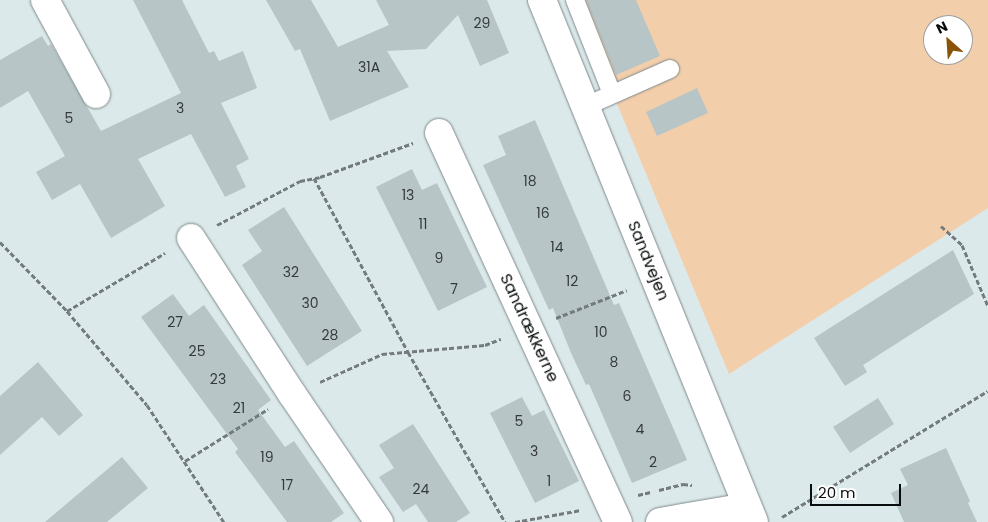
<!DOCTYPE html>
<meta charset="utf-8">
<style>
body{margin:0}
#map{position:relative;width:988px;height:522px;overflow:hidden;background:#dce9eb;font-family:Poppins,sans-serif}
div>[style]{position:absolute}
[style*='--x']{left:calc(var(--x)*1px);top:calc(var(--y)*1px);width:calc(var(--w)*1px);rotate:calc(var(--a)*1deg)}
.green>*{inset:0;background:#f3ceab}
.building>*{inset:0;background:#b8c5c7}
.path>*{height:3px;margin-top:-1.5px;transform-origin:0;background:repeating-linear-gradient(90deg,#737b7d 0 5px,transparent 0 7.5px)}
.roads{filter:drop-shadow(0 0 1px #7f8a8c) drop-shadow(0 0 1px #7f8a8c)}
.lane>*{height:18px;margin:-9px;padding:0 9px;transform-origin:9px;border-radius:9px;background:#fff}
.street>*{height:28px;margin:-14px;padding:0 14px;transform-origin:14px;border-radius:14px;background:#fff}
span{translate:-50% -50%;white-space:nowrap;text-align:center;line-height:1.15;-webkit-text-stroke:4.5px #fff;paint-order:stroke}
.number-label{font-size:14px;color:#353b3c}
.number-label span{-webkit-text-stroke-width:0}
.street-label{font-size:16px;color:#090d0e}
.north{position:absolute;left:923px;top:15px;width:50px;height:50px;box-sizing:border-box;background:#fff;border:1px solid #9d9e9f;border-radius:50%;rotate:334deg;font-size:14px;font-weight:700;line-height:20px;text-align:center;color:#090d0e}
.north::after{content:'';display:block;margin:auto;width:18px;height:22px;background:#8b5308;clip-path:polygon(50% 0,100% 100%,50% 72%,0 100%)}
.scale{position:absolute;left:810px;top:484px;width:91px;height:22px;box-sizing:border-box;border:2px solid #090d0e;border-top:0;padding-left:6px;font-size:15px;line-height:18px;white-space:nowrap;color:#090d0e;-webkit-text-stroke:4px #fff;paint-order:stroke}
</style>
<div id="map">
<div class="green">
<i style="clip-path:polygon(evenodd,574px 0,988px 0,988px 208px,729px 374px,574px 0,933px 25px,963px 25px,963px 55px,933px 55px,933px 25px)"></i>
</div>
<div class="building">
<i style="clip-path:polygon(133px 0,182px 0,209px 53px,214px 51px,219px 61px,243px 51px,257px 88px,221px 103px,249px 159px,236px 166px,246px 187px,225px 197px,191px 134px,138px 159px,165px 206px,111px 238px,80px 184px,52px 200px,36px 172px,65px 156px,28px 91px,0 108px,0 60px,42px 36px,48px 46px,51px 44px,101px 131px,181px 93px)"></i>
<i style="clip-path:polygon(266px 0,311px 0,338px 47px,389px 25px,376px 0,487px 0,509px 53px,480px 66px,458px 15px,426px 49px,387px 51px,409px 87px,330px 121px,300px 49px,295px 51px)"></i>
<i style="clip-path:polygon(586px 0,636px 0,660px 56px,616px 75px)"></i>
<i style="clip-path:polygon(697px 88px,708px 113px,657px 136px,646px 112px)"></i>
<i style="clip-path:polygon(535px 120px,614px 305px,619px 303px,687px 460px,632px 483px,589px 384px,586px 385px,571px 353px,553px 308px,549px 310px,483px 165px,506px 155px,498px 136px)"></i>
<i style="clip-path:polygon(412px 169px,422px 190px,437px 183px,487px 287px,438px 311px,376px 187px)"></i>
<i style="clip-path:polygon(284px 207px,362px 331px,307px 366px,242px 265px,262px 251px,248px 230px)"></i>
<i style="clip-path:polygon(953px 250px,974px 294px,863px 365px,867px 372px,845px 386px,814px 338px)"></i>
<i style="clip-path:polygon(173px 294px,189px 316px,204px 305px,271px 400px,258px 410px,285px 447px,294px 441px,344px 513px,331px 522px,287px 522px,235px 452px,238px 449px,141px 317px)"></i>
<i style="clip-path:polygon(38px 362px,83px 415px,59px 436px,42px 417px,0 455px,0 396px)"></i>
<i style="clip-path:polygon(522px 397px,532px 416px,544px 410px,579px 481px,535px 503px,490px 413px)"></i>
<i style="clip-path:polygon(878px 398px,894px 424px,850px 453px,833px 427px)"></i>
<i style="clip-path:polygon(413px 424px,470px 513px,456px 522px,428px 522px,416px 504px,403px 512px,379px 477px,394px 468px,379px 445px)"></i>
<i style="clip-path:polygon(946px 448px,970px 501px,968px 503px,977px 522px,904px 522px,891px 493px,908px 485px,900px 469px)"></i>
<i style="clip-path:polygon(122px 457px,148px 488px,107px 522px,45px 522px)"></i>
</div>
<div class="path">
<i style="--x:314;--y:178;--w:198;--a:61.6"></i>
<i style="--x:408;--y:352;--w:196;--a:60.3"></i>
<i style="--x:217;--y:225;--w:94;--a:-27.9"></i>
<i style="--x:300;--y:181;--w:20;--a:-11"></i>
<i style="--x:320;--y:177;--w:99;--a:-20.1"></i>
<i style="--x:941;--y:226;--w:28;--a:42"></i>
<i style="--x:962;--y:245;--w:66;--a:66.9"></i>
<i style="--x:0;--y:242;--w:96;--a:45.8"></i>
<i style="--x:67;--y:311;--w:123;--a:49.6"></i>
<i style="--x:147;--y:405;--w:140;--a:56.7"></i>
<i style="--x:67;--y:311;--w:114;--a:-30.6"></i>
<i style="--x:556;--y:318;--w:76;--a:-21.5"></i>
<i style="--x:320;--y:382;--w:68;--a:-24.3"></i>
<i style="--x:382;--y:354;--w:103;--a:-5"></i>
<i style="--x:485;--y:345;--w:17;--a:-21"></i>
<i style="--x:185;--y:461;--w:98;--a:-32.1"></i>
<i style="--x:659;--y:490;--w:25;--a:-14"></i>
<i style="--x:683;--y:484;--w:9;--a:6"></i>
<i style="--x:638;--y:495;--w:13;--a:-13"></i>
<i style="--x:782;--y:517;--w:241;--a:-31.5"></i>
<i style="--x:515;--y:522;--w:67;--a:-10.3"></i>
</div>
<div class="roads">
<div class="lane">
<i style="--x:575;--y:0;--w:101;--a:68.5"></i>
<i style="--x:584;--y:107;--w:94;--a:-23.8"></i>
</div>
<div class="street">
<i style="--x:45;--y:0;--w:107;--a:61.5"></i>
<i style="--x:542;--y:0;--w:563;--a:67.9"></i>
<i style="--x:439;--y:133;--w:428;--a:65.3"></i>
<i style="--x:191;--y:238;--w:186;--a:57.1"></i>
<i style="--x:292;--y:394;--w:155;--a:55.8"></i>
<i style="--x:660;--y:522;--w:88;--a:-9.8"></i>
</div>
</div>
<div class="number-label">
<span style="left:482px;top:23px">29</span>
<span style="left:369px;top:67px">31A</span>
<span style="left:180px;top:108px">3</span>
<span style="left:69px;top:118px">5</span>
<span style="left:530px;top:181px">18</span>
<span style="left:408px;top:195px">13</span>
<span style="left:543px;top:213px">16</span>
<span style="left:423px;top:224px">11</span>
<span style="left:557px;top:247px">14</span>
<span style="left:439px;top:258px">9</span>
<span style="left:291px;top:272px">32</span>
<span style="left:572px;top:281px">12</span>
<span style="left:454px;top:289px">7</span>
<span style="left:310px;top:303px">30</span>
<span style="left:175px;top:322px">27</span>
<span style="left:601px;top:332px">10</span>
<span style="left:330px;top:335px">28</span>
<span style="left:197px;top:351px">25</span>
<span style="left:614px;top:362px">8</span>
<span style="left:218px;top:379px">23</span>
<span style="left:627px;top:396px">6</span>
<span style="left:239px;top:408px">21</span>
<span style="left:519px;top:421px">5</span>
<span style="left:640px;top:429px">4</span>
<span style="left:534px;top:451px">3</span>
<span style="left:267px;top:457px">19</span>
<span style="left:653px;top:462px">2</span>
<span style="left:549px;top:481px">1</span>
<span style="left:287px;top:485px">17</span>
<span style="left:421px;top:489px">24</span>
</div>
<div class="street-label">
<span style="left:648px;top:261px;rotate:68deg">Sandvejen</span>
<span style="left:529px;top:328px;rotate:65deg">Sandrækkerne</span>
</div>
<div class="north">N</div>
<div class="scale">20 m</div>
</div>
